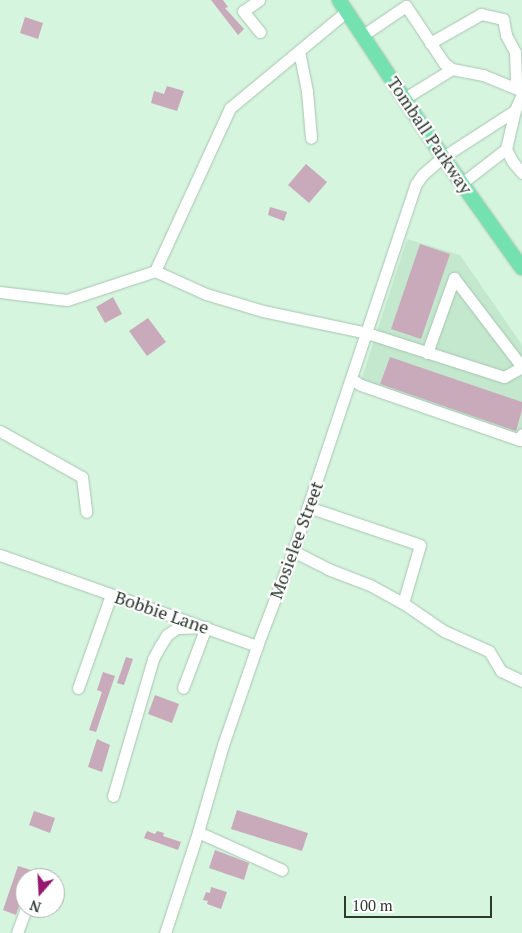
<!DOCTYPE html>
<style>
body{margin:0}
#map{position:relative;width:522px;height:933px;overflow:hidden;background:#d6f5df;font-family:"PT Serif",serif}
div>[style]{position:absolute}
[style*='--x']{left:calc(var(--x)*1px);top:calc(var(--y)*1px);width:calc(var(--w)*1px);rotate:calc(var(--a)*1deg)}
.built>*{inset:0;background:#c3e8ce}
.building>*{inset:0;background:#c9aabb}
.roads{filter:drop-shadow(0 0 1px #a7c4b0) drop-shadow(0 0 1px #a7c4b0)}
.minor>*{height:11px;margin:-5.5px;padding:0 5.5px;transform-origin:5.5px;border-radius:5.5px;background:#fff}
.major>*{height:14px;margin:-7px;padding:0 7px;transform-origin:7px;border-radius:7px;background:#74e2b0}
span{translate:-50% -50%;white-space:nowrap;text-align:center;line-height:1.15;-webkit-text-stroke:4.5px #fff;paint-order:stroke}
.street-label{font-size:18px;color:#2d3931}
.north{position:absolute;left:15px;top:868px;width:50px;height:50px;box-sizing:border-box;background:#fff;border:1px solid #abb0ad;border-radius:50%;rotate:199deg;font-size:14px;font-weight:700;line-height:20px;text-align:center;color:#2d3931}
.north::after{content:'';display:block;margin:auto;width:18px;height:22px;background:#961870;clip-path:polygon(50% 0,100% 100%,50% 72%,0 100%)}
.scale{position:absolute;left:344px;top:896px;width:148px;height:22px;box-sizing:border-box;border:2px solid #2d3931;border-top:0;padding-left:6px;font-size:15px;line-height:18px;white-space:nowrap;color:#2d3931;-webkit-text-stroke:4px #fff;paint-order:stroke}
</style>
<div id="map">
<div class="built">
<i style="clip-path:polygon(407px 239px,460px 255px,522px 345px,522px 446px,358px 390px)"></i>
</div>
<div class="building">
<i style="clip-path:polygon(211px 0,223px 0,228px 7px,225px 8px,244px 29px,238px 35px)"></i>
<i style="clip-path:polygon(25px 17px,43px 23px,38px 39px,20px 33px)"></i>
<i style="clip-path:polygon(167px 86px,184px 91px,177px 111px,151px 103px,154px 91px,164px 94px)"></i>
<i style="clip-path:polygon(306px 164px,327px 182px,309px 203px,288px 185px)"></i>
<i style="clip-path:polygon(270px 207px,287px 212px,284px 221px,268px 215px)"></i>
<i style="clip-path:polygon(420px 244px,450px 254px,421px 339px,391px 329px)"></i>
<i style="clip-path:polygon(113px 297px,122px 314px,105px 323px,96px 307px)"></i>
<i style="clip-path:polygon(148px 318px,166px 342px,147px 356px,129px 331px)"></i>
<i style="clip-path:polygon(390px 357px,522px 402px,522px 410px,516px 431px,380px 384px)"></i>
<i style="clip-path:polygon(126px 657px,133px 659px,124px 685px,117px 683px)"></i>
<i style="clip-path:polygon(103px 672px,115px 676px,96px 732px,89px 730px,102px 692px,97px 690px)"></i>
<i style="clip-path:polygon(155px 695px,179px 704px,172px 723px,148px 714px)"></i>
<i style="clip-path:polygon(97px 739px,110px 745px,102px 772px,88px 767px)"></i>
<i style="clip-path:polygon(237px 810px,308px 833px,302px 851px,231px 829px)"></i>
<i style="clip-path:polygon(34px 811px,55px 818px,50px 833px,29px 825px)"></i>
<i style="clip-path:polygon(147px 831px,155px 834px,157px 831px,164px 833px,163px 836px,181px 842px,178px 850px,144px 838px)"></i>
<i style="clip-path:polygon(215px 850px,249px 863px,244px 880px,209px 868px)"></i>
<i style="clip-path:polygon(18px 866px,31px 870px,29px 878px,25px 878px,25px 889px,16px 915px,3px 910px)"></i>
<i style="clip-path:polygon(211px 887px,227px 892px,221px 909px,207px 904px,208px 901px,203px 900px,206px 892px,210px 893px)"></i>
</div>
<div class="roads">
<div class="minor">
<i style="--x:259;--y:0;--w:19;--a:145"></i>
<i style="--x:243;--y:11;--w:27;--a:51"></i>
<i style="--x:363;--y:35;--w:52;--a:-34"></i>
<i style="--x:406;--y:6;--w:69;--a:56.3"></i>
<i style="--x:444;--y:63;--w:10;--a:37"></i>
<i style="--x:452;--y:69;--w:32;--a:11"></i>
<i style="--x:483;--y:75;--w:42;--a:22.3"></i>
<i style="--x:430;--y:43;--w:59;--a:-29.6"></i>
<i style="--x:481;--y:14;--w:23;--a:13"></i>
<i style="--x:503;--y:19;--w:16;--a:79"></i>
<i style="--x:506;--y:35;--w:19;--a:62"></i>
<i style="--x:515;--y:52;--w:36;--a:88"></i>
<i style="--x:299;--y:51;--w:41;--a:78.7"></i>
<i style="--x:307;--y:91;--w:47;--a:85.1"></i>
<i style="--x:405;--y:98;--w:55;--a:-31.7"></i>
<i style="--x:506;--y:149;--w:13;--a:63"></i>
<i style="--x:512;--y:161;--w:16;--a:50"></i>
<i style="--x:462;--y:183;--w:56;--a:-37.7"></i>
<i style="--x:506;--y:149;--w:40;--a:-77"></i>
<i style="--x:515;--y:110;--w:17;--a:-66"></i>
<i style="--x:155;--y:271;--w:56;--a:24.3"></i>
<i style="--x:206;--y:294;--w:59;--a:16.6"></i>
<i style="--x:263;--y:311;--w:106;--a:11.9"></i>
<i style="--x:367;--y:333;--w:144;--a:17.8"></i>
<i style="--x:504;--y:377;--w:21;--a:-29"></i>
<i style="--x:0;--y:292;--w:67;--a:6.8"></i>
<i style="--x:67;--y:300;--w:93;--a:-18.2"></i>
<i style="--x:155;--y:271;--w:179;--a:-65.3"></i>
<i style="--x:230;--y:108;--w:152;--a:-39.7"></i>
<i style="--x:427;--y:353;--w:80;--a:-70.2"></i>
<i style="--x:454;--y:278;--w:112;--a:52.6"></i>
<i style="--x:351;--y:379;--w:12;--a:31"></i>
<i style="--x:361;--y:385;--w:168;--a:19.1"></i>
<i style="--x:520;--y:440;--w:6;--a:-72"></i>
<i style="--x:0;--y:431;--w:94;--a:29.3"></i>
<i style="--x:82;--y:477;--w:35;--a:83"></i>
<i style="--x:308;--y:507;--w:118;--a:18.7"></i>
<i style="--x:420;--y:545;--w:60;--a:106.3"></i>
<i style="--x:293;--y:551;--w:39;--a:27"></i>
<i style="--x:328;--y:569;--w:45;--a:20.9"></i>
<i style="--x:370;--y:585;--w:38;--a:29"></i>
<i style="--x:403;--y:603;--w:50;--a:34.3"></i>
<i style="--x:444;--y:631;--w:49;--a:24"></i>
<i style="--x:489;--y:651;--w:23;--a:59"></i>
<i style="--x:501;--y:671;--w:23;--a:25"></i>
<i style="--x:0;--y:555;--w:273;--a:19.5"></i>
<i style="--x:78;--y:688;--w:99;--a:-70.5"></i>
<i style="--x:113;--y:796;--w:143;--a:-73.7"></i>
<i style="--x:153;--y:659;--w:15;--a:-62"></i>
<i style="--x:160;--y:646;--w:13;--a:-58"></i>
<i style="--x:167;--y:635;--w:12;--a:-35"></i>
<i style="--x:177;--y:628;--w:29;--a:-2"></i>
<i style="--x:206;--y:627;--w:65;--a:110.7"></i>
<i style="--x:198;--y:832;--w:92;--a:24.3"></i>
<i style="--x:36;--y:878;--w:3;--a:-72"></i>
<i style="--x:17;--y:933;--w:27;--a:-70"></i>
<i style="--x:165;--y:933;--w:106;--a:-71.9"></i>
<i style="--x:198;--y:832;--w:91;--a:-74"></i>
<i style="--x:223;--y:745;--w:105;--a:-71"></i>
<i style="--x:257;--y:646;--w:102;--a:-69.2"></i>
<i style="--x:293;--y:551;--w:387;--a:-71.5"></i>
<i style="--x:416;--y:184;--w:11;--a:-56"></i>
<i style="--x:422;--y:175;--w:28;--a:-41"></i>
<i style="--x:443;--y:157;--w:85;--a:-32.9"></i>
</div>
<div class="major">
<i style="--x:339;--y:0;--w:188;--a:56.5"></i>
<i style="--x:443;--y:157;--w:136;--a:54.6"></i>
</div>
</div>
<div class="street-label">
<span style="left:430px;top:135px;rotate:56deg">Tomball Parkway</span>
<span style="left:296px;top:540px;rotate:-70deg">Mosielee Street</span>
<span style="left:162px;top:612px;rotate:19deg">Bobbie Lane</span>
</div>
<div class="north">N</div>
<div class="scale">100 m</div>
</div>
